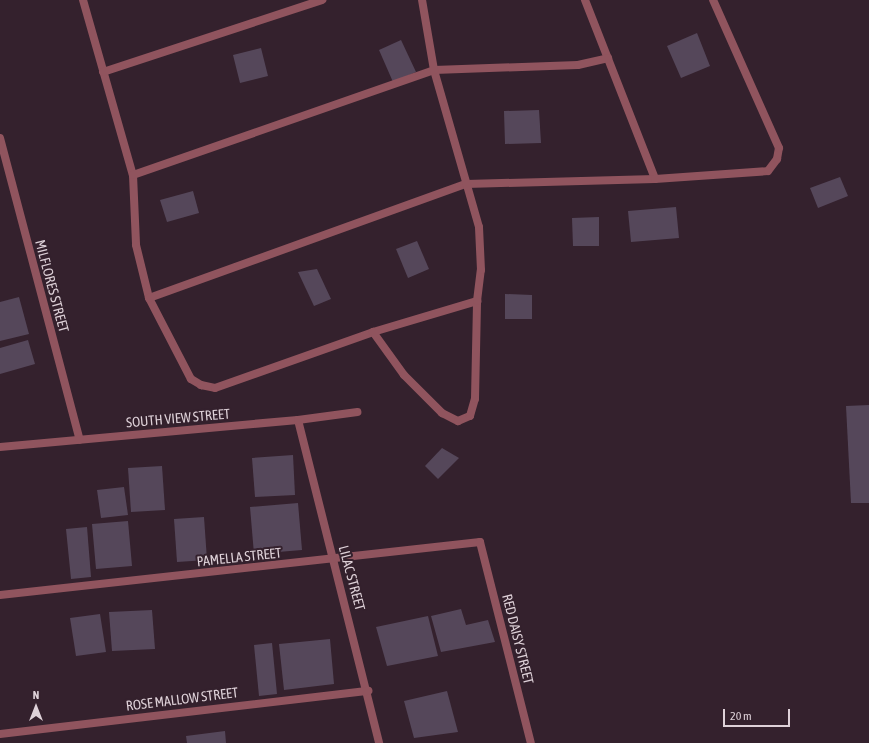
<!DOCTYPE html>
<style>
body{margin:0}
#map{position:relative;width:869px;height:743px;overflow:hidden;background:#34212d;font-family:"Asap Condensed",sans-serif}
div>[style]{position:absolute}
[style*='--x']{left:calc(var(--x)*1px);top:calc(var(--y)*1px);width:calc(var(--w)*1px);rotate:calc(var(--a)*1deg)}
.building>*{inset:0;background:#55475a}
.minor>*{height:8px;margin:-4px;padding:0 4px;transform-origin:4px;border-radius:4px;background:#90545e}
span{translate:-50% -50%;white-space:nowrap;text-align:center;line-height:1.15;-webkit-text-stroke:4px #34212d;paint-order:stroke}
.street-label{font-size:14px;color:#ded1d8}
.north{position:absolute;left:16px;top:687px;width:40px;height:40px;-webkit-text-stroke:3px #34212d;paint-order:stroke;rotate:0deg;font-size:11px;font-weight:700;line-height:16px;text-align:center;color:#ded1d8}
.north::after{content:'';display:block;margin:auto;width:14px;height:18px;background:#ded1d8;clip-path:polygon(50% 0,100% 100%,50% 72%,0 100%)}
.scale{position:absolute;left:723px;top:709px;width:67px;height:18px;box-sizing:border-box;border:2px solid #ded1d8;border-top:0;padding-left:5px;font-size:12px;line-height:14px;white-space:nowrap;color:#ded1d8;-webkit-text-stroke:3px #34212d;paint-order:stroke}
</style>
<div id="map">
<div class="building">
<i style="clip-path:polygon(697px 33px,710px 66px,681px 78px,667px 46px)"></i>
<i style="clip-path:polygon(401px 40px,416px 72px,393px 82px,379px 50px)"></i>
<i style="clip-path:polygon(261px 48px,268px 76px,240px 83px,233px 55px)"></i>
<i style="clip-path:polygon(539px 110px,541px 143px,505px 144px,504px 111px)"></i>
<i style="clip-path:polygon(840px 177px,848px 196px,818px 208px,810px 188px)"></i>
<i style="clip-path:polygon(193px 191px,199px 213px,167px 222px,160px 200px)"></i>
<i style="clip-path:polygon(676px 207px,679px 238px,631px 242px,628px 211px)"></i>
<i style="clip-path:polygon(599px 217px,599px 246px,573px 246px,572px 218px)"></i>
<i style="clip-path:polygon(417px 241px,429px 269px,408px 278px,396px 249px)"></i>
<i style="clip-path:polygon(317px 269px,331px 299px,314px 306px,298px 272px)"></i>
<i style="clip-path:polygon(505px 294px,532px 295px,532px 319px,505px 319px)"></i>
<i style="clip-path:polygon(19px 297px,29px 334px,0 341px,0 302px)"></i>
<i style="clip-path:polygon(28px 340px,35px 364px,0 374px,0 348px)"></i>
<i style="clip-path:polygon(869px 405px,869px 503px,851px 503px,846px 406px)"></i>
<i style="clip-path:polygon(442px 448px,459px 458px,438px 479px,425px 466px)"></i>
<i style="clip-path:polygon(293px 455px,295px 495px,255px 497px,252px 458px)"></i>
<i style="clip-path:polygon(162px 466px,165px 510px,131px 512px,128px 468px)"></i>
<i style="clip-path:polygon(124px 487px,128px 515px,101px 518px,97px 490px)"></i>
<i style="clip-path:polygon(298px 503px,302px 550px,254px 554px,250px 507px)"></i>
<i style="clip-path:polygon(204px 517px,207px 560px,177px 562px,174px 519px)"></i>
<i style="clip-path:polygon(128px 521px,132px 566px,96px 569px,92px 524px)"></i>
<i style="clip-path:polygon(87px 527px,91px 577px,71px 579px,66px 529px)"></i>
<i style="clip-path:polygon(461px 609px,466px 625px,488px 620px,495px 642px,441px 652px,431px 616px)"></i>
<i style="clip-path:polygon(152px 610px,155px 649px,112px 651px,109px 612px)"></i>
<i style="clip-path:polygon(100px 614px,106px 652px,76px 656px,70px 618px)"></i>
<i style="clip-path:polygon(428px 616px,438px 656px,387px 666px,376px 627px)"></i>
<i style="clip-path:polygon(330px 639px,334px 684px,284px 690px,279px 644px)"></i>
<i style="clip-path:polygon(272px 643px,277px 694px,259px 696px,254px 645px)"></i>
<i style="clip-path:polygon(447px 691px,458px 732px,414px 738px,404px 701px)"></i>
<i style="clip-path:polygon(225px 731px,226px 743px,187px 743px,186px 736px)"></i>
</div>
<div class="minor">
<i style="--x:83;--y:0;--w:182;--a:74.1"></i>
<i style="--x:133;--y:175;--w:70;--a:87.5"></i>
<i style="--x:136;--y:245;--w:55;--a:76.2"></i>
<i style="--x:149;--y:298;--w:91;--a:62.6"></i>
<i style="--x:191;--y:379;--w:12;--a:31"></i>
<i style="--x:201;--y:385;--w:14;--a:12"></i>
<i style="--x:215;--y:388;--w:168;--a:-19.5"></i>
<i style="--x:373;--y:332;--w:109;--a:-16.6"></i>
<i style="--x:585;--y:0;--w:192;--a:68.6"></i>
<i style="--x:103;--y:72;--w:231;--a:-18.2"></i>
<i style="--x:0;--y:138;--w:312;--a:75.2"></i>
<i style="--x:133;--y:175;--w:319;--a:-19.2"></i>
<i style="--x:434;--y:70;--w:144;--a:-2"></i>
<i style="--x:578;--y:65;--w:31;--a:-13"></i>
<i style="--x:149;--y:298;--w:337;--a:-19.8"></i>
<i style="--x:466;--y:184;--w:189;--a:-1.5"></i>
<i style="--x:655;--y:179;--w:113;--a:-4"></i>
<i style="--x:768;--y:171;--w:15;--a:-53"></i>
<i style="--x:777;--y:159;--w:11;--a:-80"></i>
<i style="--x:779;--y:148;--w:162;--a:-114"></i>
<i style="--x:373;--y:332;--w:53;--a:54.2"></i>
<i style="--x:404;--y:375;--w:54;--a:45"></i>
<i style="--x:442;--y:413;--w:18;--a:27"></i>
<i style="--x:458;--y:421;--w:13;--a:-23"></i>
<i style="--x:470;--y:416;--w:18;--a:-74"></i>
<i style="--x:475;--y:399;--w:98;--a:-88.8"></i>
<i style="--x:477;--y:301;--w:31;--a:-83"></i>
<i style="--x:481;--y:270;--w:43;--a:-92.7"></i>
<i style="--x:479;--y:227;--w:163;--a:-106"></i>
<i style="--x:434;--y:70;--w:71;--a:-99.7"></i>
<i style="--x:298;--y:420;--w:333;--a:75.9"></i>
<i style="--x:0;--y:447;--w:299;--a:-5.2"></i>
<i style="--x:298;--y:420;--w:60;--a:-7.7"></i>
<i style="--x:0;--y:595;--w:483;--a:-6.3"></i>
<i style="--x:480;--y:542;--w:207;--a:75.8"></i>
<i style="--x:0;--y:734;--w:371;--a:-6.7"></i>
</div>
<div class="street-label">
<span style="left:52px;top:286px;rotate:75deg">MILFLORES STREET</span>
<span style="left:178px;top:418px;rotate:-5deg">SOUTH VIEW STREET</span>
<span style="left:239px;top:557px;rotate:-6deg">PAMELLA STREET</span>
<span style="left:352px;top:578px;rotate:75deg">LILAC STREET</span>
<span style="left:518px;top:639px;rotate:76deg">RED DAISY STREET</span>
<span style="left:182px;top:699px;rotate:-7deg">ROSE MALLOW STREET</span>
</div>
<div class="north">N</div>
<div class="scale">20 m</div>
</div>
